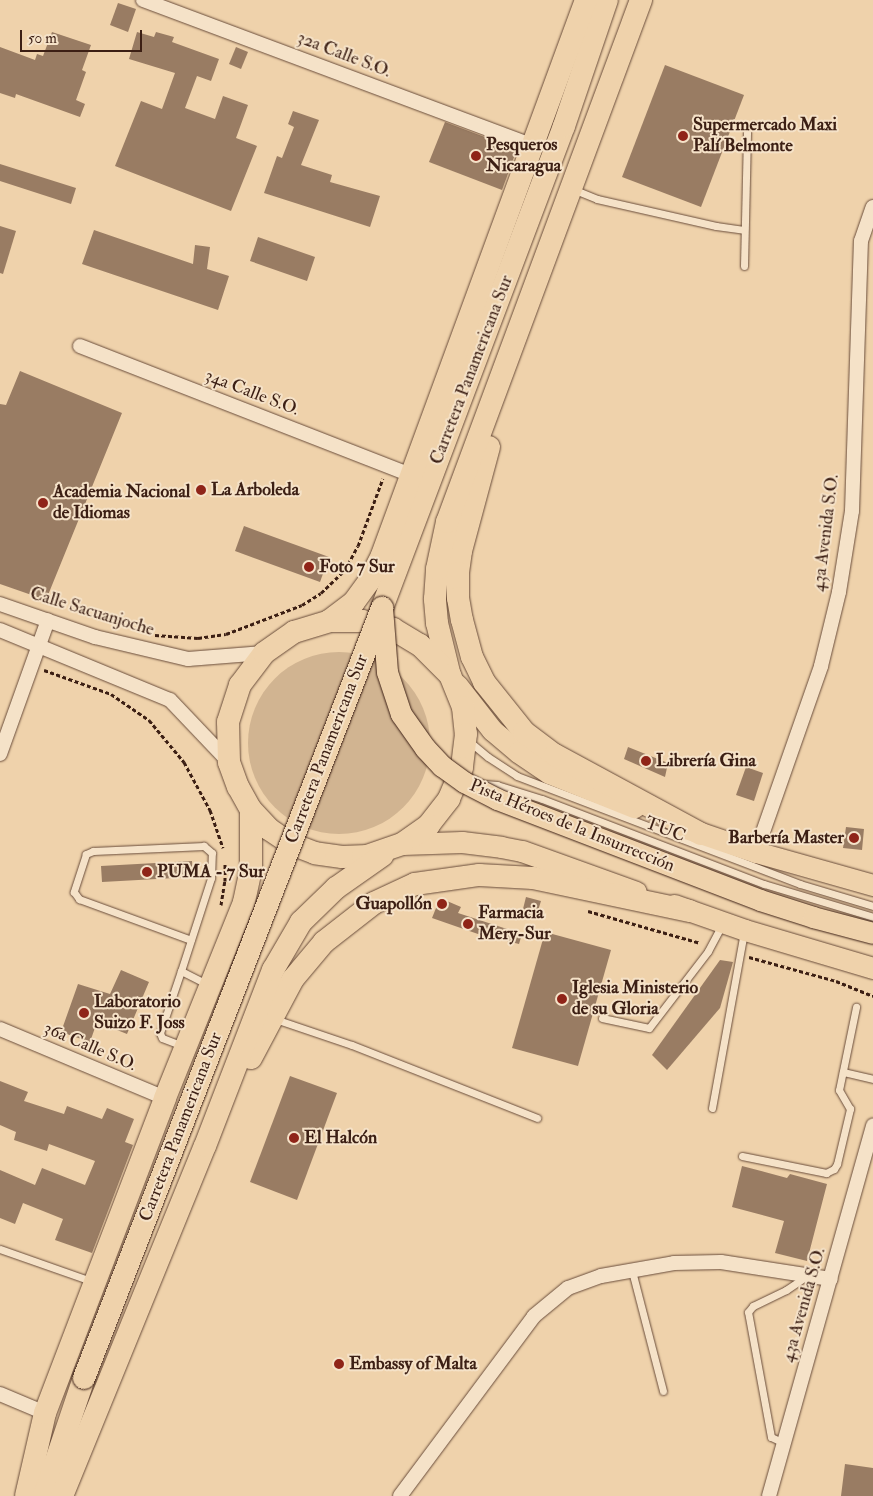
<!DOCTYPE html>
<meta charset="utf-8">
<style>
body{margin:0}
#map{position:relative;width:873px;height:1496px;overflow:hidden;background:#efd2ab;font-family:"IM FELL Double Pica",serif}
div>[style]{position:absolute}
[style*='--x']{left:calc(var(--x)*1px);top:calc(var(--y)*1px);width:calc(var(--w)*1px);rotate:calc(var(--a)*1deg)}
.green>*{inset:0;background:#d1b491}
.round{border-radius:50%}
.building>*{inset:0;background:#997c63}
.path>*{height:3px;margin-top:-1.5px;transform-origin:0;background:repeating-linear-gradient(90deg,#3c1f14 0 4px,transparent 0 6.5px)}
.roads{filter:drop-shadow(0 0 1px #694c3a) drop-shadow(0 0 1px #694c3a)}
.service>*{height:7px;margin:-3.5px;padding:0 3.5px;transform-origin:3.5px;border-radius:3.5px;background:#f5e2c8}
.minor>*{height:14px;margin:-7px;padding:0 7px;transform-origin:7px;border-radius:7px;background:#f5e2c8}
.primary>*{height:21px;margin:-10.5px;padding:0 10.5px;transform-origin:10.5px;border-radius:10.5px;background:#efd2ab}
.trunk>*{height:22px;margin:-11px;padding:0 11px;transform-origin:11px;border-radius:11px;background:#efd2ab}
.bridges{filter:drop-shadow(0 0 1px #3c1f14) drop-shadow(0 0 1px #3c1f14)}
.primary-bridge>*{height:21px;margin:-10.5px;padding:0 10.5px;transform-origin:10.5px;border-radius:10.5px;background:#efd2ab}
.trunk-bridge>*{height:22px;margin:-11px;padding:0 11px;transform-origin:11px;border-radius:11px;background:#efd2ab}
.dots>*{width:14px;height:14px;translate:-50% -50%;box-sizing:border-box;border:2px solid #f5e2c8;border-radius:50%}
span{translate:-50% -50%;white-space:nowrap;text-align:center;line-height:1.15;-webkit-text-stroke:4px #f5e2c8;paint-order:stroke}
.street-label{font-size:18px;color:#3c1f14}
.poi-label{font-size:18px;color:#3c1f14;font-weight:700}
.left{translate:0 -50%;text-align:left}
.right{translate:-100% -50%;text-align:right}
.scale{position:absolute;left:20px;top:30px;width:122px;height:22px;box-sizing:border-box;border:2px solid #3c1f14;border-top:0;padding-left:6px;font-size:15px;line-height:18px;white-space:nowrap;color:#3c1f14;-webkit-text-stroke:4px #f5e2c8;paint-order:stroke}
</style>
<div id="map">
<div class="green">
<i class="round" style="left:248px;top:652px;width:182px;height:182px"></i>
</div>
<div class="building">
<i style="clip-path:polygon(118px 3px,136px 9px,128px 32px,110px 25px)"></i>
<i style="clip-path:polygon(52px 32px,91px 45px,82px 70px,86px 72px,76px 100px,85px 104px,80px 117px,16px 94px,15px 98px,0 93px,0 47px,35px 60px,37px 54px,43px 56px)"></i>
<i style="clip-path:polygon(137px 32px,154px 37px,156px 32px,174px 37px,172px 42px,219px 59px,211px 81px,197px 76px,185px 108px,215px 119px,223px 96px,248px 105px,236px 138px,257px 146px,231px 211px,115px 166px,141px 101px,162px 109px,175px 73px,129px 59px)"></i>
<i style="clip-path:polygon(236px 47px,248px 52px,241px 69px,229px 64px)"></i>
<i style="clip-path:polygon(665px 65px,744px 95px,701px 207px,622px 177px)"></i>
<i style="clip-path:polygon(293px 111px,319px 120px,301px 165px,332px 175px,330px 182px,380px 196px,370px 227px,264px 193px,277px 156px,282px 158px,294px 127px,288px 124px)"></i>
<i style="clip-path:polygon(445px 122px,517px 149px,502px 190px,429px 162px)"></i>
<i style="clip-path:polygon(0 164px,76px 188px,71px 204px,0 181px)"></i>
<i style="clip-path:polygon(0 226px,16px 231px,3px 274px,0 273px)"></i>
<i style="clip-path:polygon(94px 230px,193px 264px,195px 245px,210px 247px,207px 269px,229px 276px,218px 310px,82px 264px)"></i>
<i style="clip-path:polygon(258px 237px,315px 257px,307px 281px,250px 261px)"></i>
<i style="clip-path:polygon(20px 371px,122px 413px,46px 600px,0 584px,0 404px,6px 405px)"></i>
<i style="clip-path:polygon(244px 526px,329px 557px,320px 582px,235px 551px)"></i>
<i style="clip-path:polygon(628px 747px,668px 763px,665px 777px,624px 759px)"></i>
<i style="clip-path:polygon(746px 767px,763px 773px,754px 801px,736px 795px)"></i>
<i style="clip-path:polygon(846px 827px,864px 829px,862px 850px,843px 848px)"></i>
<i style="clip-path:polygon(192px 861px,193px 877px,102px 882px,101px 866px)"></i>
<i style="clip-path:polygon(526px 897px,541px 901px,536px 917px,522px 913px)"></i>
<i style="clip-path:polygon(440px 898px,461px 907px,458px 913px,522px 934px,519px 944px,478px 934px,432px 918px)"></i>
<i style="clip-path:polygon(545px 932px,611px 950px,578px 1066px,512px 1048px)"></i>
<i style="clip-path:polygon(720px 960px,733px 962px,720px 1008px,667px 1070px,652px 1055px)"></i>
<i style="clip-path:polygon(121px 970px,149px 982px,127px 1034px,97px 1022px,90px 1042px,61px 1032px,78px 984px,110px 994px)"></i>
<i style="clip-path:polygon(290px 1076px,337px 1093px,297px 1200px,250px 1182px)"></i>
<i style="clip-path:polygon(0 1081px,28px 1092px,24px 1101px,64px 1114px,67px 1106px,102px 1119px,107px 1108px,134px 1119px,125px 1142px,133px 1145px,92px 1253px,55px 1240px,63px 1219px,23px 1203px,15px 1224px,0 1218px,0 1170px,35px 1185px,42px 1168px,85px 1185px,95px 1161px,49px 1144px,47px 1151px,14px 1140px,16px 1132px,0 1125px)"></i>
<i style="clip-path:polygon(742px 1166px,787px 1178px,790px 1174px,827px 1184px,807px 1261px,775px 1253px,784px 1221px,732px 1207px)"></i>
<i style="clip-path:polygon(845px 1464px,873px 1468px,873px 1496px,841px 1496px)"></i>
</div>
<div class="path">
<i style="--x:155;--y:635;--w:43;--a:4"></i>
<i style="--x:198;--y:638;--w:28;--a:-8"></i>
<i style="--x:226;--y:634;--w:81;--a:-20.9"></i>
<i style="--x:302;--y:605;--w:22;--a:-32"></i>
<i style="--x:321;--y:593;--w:33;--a:-44"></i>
<i style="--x:345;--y:570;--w:27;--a:-62"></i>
<i style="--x:358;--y:546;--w:72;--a:-69.8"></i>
<i style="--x:44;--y:670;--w:71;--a:19.7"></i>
<i style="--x:111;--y:694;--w:46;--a:34.4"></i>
<i style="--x:149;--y:720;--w:55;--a:50.2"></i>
<i style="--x:184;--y:762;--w:55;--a:61.6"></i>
<i style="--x:210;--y:810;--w:40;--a:71.1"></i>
<i style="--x:221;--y:905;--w:24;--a:-81"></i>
<i style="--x:225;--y:881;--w:17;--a:-90"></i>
<i style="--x:588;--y:911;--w:116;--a:15.9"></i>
<i style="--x:749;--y:957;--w:90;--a:15.4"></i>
<i style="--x:836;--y:981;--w:40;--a:22"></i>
</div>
<div class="roads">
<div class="service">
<i style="--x:575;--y:190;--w:24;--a:22"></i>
<i style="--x:597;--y:199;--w:122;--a:12.8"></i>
<i style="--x:716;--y:226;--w:28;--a:8"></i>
<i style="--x:744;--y:266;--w:137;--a:-88.7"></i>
<i style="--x:470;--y:742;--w:23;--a:40"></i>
<i style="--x:488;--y:757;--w:35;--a:33"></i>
<i style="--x:517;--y:776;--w:303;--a:20.9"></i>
<i style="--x:800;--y:884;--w:76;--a:16.8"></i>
<i style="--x:485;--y:784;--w:12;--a:5"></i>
<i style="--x:497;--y:785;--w:47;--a:17.3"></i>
<i style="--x:542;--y:799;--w:238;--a:21"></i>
<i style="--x:764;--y:884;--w:114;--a:16.8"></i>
<i style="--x:181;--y:971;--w:30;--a:27"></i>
<i style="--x:602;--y:1018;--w:48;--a:12"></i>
<i style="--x:649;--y:1028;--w:97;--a:-52.5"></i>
<i style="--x:708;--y:951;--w:30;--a:-62"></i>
<i style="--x:275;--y:1019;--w:81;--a:18.7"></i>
<i style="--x:352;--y:1045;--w:199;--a:21.5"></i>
<i style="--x:183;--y:1046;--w:22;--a:-159"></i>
<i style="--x:162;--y:1038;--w:5;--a:-112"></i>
<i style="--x:160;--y:1033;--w:65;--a:-71.3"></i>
<i style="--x:181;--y:971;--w:98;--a:-72.1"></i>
<i style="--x:211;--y:878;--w:25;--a:-88"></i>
<i style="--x:212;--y:853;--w:11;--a:-139"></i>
<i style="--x:204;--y:846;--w:111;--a:177.4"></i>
<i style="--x:93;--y:851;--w:8;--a:157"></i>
<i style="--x:86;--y:854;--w:40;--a:108"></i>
<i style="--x:74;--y:892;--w:9;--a:54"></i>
<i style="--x:79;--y:899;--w:119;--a:20.1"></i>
<i style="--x:843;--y:1072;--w:31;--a:13"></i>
<i style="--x:712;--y:1108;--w:179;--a:-79.7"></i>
<i style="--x:742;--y:1156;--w:86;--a:11.4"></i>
<i style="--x:826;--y:1173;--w:9;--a:-27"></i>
<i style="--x:834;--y:1169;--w:6;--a:-59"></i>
<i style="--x:837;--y:1164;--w:57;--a:-76.7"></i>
<i style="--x:850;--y:1109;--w:22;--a:-120"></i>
<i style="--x:839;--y:1090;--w:85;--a:-78.4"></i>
<i style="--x:0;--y:1249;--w:96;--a:19.4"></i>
<i style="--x:632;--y:1271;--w:124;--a:75.5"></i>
<i style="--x:784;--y:1443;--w:14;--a:-155"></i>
<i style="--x:771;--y:1437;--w:127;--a:-100.4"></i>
<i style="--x:748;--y:1312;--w:8;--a:-50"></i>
<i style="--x:753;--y:1306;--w:37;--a:-26"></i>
<i style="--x:786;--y:1290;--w:23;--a:-34"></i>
</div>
<div class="minor">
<i style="--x:143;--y:0;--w:416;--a:20.5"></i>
<i style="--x:80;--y:346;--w:355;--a:21.3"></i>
<i style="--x:0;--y:604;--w:101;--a:19.2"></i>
<i style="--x:95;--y:637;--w:96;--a:13.3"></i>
<i style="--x:188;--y:659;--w:76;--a:-4.5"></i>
<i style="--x:0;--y:630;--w:184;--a:22.4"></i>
<i style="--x:170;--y:700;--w:86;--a:46.4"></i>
<i style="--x:0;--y:754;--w:142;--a:-70.3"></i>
<i style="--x:756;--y:852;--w:197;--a:-70.7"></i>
<i style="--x:821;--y:666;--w:76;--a:-76.3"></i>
<i style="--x:839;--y:592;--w:82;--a:-80.9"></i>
<i style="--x:852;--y:511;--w:270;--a:-88.1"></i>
<i style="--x:861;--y:241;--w:36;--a:-71"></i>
<i style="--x:0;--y:1029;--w:179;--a:22.7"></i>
<i style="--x:0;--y:1394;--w:49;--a:22.9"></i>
<i style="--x:400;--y:1496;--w:224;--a:-53.3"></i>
<i style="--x:534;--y:1316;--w:44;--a:-39.5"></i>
<i style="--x:568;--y:1288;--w:35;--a:-20"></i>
<i style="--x:601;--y:1276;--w:74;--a:-10.1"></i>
<i style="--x:674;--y:1263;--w:47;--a:-1.2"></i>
<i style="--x:721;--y:1262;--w:111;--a:8.8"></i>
<i style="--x:769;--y:1496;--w:385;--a:-74.3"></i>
</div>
<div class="primary">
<i style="--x:457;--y:685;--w:57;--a:52.1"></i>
<i style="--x:492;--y:730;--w:34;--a:40"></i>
<i style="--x:518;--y:752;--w:37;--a:34"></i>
<i style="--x:549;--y:773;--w:92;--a:21.8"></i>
<i style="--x:686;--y:828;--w:74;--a:18.9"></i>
<i style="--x:756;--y:852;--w:122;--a:15.8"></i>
<i style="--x:402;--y:844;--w:60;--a:-1.9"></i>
<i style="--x:462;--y:842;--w:39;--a:7"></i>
<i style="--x:501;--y:847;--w:21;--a:11"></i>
<i style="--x:522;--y:851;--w:121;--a:19.8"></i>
<i style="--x:674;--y:905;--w:75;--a:19.4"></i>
<i style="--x:745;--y:930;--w:134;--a:16.5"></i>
</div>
<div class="trunk">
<i style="--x:489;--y:447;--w:108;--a:105.1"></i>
<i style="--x:461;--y:551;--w:22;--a:98"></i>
<i style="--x:458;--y:573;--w:25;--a:90"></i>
<i style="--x:458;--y:598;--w:22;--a:80"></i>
<i style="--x:462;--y:620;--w:38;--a:75"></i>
<i style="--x:472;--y:657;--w:28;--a:64"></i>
<i style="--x:484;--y:682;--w:64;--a:51.3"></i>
<i style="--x:524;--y:732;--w:39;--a:37"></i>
<i style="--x:555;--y:755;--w:166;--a:28.4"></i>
<i style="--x:382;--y:608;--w:515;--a:-69.31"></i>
<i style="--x:564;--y:126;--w:133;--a:-71.2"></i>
<i style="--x:329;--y:621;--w:31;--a:-37"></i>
<i style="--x:354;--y:602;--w:26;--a:-54"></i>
<i style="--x:369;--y:581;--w:29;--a:-63"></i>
<i style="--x:382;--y:555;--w:591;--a:-69.82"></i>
<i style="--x:449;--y:672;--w:50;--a:-103.8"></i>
<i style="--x:437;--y:623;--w:24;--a:-95"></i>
<i style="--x:435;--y:599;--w:30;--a:-86"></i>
<i style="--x:437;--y:569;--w:48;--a:-78"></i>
<i style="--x:447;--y:522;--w:557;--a:-69.61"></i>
<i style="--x:251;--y:1058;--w:89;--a:-62"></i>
<i style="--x:293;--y:979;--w:48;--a:-50"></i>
<i style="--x:324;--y:942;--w:63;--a:-38"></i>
<i style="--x:374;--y:903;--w:45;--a:-24.9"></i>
<i style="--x:415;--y:884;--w:65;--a:-8"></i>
<i style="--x:479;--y:875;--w:54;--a:3.2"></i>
<i style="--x:533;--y:878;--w:160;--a:11.9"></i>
<i style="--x:26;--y:1496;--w:85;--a:-77.1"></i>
<i style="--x:45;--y:1413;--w:337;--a:-69.1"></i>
<i style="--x:165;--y:1098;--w:211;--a:-68"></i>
<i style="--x:244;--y:902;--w:35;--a:-78"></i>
<i style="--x:251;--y:868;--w:58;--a:-90"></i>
<i style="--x:251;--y:810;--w:26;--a:-119"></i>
<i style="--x:238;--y:787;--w:27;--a:-110"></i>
<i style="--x:229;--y:762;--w:40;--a:-91.4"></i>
<i style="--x:228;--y:722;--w:39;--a:-72"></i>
<i style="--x:240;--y:685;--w:40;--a:-53"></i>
<i style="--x:264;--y:653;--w:37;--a:-35"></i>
<i style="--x:294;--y:632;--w:37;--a:-17"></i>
<i style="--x:329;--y:621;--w:33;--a:0"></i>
<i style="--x:362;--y:621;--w:32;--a:14"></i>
<i style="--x:393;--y:629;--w:31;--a:31"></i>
<i style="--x:420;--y:645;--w:42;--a:45"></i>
<i style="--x:450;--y:675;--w:35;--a:68"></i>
<i style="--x:463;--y:707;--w:27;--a:84"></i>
<i style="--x:466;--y:734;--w:34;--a:97"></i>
<i style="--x:462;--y:768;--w:34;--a:113"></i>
<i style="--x:449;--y:799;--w:33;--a:128"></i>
<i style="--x:429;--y:825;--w:33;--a:145"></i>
<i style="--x:402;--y:844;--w:36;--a:161"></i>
<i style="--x:368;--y:856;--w:26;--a:178"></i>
<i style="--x:342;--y:857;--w:27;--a:-172"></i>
<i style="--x:315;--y:853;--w:26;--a:-159"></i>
<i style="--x:291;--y:844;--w:27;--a:-146"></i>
<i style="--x:269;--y:829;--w:26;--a:-133"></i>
<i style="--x:44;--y:1496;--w:125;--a:-71.3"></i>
<i style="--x:62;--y:1496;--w:378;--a:-67.8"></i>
<i style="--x:205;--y:1146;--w:189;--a:-68.9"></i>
<i style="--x:273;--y:970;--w:56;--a:-59.7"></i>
<i style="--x:301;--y:922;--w:49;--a:-44.2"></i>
<i style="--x:336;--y:888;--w:57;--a:-35.1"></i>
</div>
</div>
<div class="bridges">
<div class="primary-bridge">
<i style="--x:382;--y:608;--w:64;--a:85.5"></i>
<i style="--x:387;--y:672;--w:44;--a:71.6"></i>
<i style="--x:401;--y:714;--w:42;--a:54.8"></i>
<i style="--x:425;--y:748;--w:25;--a:47"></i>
<i style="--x:442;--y:766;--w:27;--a:36"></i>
<i style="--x:464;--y:782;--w:37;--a:27"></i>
<i style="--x:497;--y:799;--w:282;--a:21"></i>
<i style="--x:760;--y:900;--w:56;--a:17.8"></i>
<i style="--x:813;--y:917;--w:62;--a:14.9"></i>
</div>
<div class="trunk-bridge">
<i style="--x:84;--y:1378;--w:826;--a:-68.84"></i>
</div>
</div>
<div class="dots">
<i style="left:683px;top:136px;background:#8f2418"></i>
<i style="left:476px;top:156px;background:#8f2418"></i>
<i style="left:201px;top:490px;background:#8f2418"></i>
<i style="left:43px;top:503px;background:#8f2418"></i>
<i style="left:309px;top:567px;background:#8f2418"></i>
<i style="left:646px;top:761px;background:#8f2418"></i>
<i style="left:854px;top:838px;background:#8f2418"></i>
<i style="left:147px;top:872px;background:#8f2418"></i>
<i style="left:442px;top:904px;background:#8f2418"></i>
<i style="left:468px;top:924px;background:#8f2418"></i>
<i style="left:562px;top:999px;background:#8f2418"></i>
<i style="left:84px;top:1013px;background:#8f2418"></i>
<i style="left:294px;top:1138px;background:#8f2418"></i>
<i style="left:339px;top:1364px;background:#8f2418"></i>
</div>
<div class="street-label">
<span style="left:344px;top:55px;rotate:21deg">32a Calle S.O.</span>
<span style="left:472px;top:370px;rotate:-69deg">Carretera Panamericana Sur</span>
<span style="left:252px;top:393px;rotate:21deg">34a Calle S.O.</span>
<span style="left:826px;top:533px;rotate:-83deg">43a Avenida S.O.</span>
<span style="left:92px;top:612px;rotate:17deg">Calle Sacuanjoche</span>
<span style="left:327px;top:749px;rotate:-69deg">Carretera Panamericana Sur</span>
<span style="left:572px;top:826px;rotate:22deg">Pista Héroes de la Insurrección</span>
<span style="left:665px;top:830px;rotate:21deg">TUC</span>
<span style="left:90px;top:1047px;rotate:23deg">36a Calle S.O.</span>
<span style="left:181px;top:1127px;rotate:-69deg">Carretera Panamericana Sur</span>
<span style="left:804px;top:1305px;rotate:-74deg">43a Avenida S.O.</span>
</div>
<div class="poi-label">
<span class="left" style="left:693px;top:136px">Supermercado Maxi<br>Palí Belmonte</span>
<span class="left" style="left:486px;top:156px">Pesqueros<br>Nicaragua</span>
<span class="left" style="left:211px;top:490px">La Arboleda</span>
<span class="left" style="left:53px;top:503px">Academia Nacional<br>de Idiomas</span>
<span class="left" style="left:319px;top:567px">Foto 7 Sur</span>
<span class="left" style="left:656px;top:761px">Librería Gina</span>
<span class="right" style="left:844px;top:838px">Barbería Master</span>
<span class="left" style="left:157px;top:872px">PUMA - 7 Sur</span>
<span class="right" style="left:432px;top:904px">Guapollón</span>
<span class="left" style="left:478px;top:924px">Farmacia<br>Mery-Sur</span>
<span class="left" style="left:572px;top:999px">Iglesia Ministerio<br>de su Gloria</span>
<span class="left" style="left:94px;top:1013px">Laboratorio<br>Suizo F. Joss</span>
<span class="left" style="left:304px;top:1138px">El Halcón</span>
<span class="left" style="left:349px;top:1364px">Embassy of Malta</span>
</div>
<div class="scale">50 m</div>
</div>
